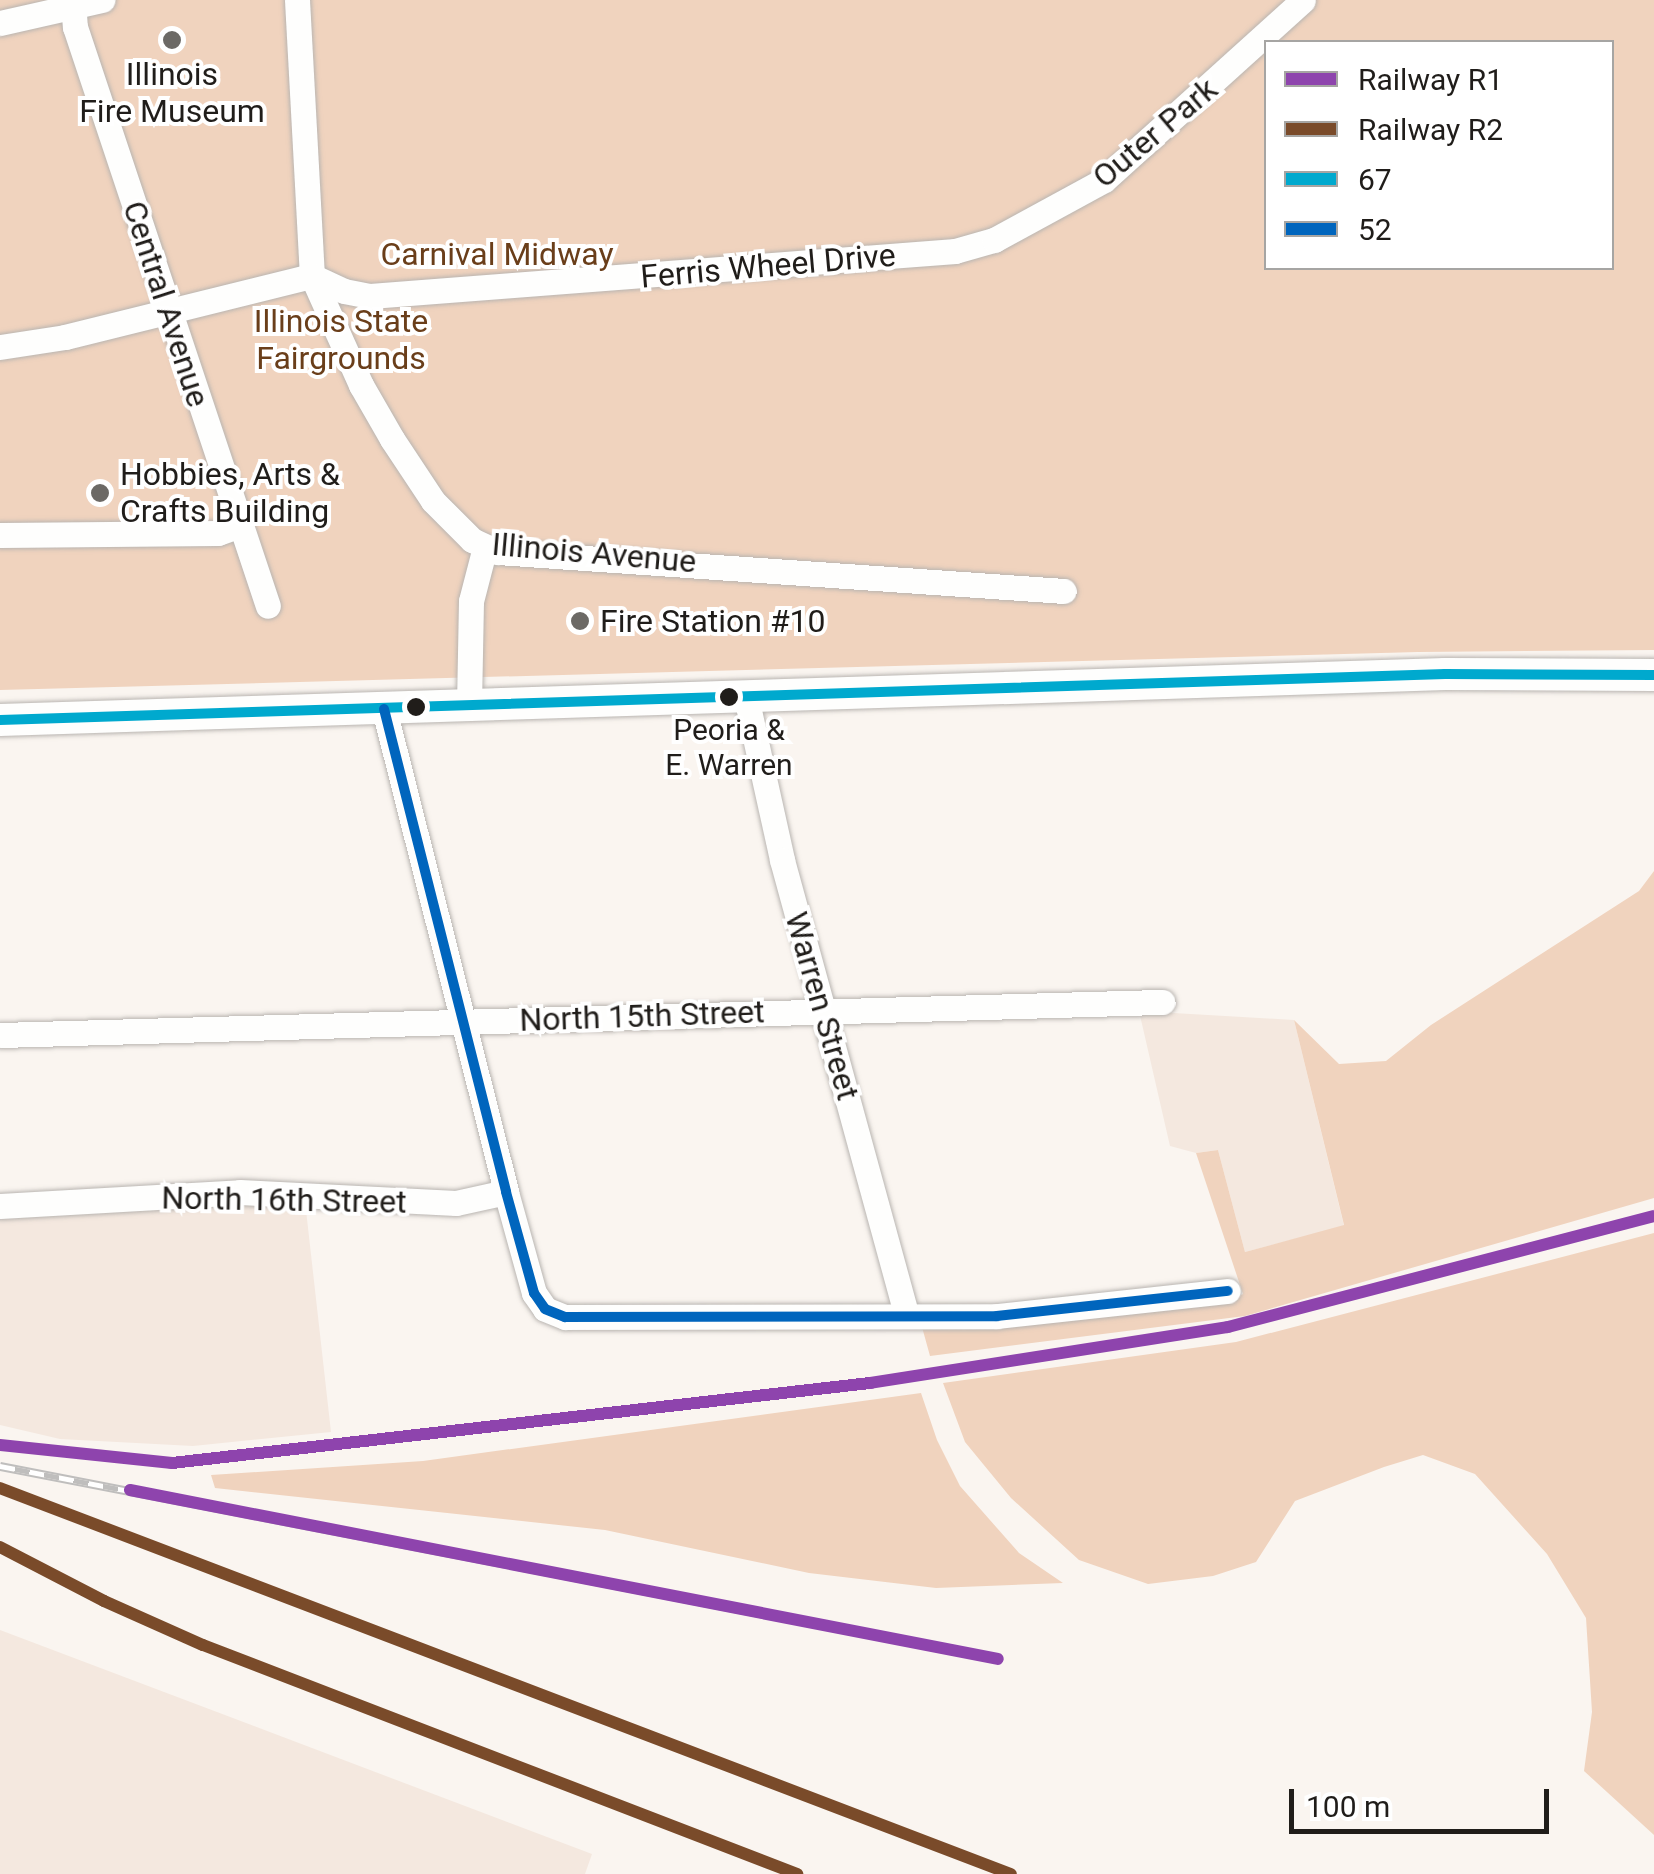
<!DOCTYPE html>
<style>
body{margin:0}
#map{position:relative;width:1654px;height:1874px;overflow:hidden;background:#faf5f0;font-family:Roboto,sans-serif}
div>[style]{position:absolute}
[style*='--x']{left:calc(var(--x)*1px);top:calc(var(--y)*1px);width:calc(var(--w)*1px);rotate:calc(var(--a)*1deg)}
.built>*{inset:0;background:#f4e8df}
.green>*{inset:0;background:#f0d3be}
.roads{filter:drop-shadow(0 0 2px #b9b5b1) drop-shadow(0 0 2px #b9b5b1)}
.minor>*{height:25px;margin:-12.5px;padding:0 12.5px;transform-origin:12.5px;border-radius:12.5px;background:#fefefd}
.major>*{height:32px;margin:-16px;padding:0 16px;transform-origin:16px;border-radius:16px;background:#fefefd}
.rail>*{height:9px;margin-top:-4.5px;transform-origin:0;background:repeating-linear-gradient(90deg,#fff 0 15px,#bfbebd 0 30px);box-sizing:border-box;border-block:2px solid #bfbebd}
.bus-1>*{height:10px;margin:-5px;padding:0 5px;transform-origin:5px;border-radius:5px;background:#00a9ce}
.bus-2>*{height:10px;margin:-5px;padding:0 5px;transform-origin:5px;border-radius:5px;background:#0065bd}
.rail-1>*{height:12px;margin:-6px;padding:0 6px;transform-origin:6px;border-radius:6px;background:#8e44ad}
.rail-2>*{height:12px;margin:-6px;padding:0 6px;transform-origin:6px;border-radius:6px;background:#7a4b2a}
.dots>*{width:28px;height:28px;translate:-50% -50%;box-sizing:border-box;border:5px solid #fff;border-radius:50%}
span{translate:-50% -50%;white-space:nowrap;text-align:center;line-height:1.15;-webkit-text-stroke:8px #fff;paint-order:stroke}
.bus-label{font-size:30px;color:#201d1a}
.poi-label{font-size:32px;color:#201d1a}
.left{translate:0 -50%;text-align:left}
.street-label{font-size:32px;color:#201d1a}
.park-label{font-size:32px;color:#6a3e1a}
.legend{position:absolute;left:1264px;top:40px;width:350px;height:230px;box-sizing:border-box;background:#fff;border:2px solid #a6a5a3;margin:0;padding:12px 18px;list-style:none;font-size:30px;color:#201d1a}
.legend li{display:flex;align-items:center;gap:20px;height:50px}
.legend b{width:50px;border:2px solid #a6a5a3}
.scale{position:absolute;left:1289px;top:1789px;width:260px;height:45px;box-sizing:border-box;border:5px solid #201d1a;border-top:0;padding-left:12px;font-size:30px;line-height:35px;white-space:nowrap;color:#201d1a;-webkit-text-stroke:8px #fff;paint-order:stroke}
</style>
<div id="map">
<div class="built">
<i style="clip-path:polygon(1139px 1011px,1294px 1020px,1344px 1226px,1245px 1252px,1218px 1150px,1196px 1153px,1170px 1146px)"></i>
<i style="clip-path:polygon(273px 1203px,306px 1210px,331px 1432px,193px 1446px,60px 1439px,0 1425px,0 1215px)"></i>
<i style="clip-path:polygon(0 1630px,592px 1854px,585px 1874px,0 1874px)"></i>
</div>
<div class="green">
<i style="clip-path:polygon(evenodd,0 0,1654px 0,1654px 650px,1418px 652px,0 690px,0 0,1266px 42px,1612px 42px,1612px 268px,1266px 268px,1266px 42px)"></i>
<i style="clip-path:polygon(1654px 871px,1654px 1198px,1245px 1316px,930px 1356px,922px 1327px,1231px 1300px,1243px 1294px,1196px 1153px,1218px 1150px,1245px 1252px,1344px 1225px,1294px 1020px,1339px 1064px,1386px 1061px,1431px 1025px,1639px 891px)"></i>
<i style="clip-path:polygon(1654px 1233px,1654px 1835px,1584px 1771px,1592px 1712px,1586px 1618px,1547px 1554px,1475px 1474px,1423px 1455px,1384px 1467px,1295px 1501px,1256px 1562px,1213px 1576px,1148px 1584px,1079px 1560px,1011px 1498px,965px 1442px,943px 1383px,1236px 1342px)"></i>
<i style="clip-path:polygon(921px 1393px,937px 1440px,960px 1486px,1019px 1553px,1063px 1583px,936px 1588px,809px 1573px,605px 1530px,215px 1488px,211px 1475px,423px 1461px)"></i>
</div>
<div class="roads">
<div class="minor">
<i style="--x:73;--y:0;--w:27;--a:86"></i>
<i style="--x:75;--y:27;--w:610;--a:71.57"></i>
<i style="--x:297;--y:0;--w:276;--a:86.9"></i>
<i style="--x:312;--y:276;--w:120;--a:65.8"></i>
<i style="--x:361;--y:385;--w:62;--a:60.1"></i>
<i style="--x:392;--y:439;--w:74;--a:56.5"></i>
<i style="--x:433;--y:501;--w:55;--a:45"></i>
<i style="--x:472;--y:540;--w:29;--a:25"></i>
<i style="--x:498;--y:552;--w:567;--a:3.94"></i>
<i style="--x:0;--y:23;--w:105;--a:-12.7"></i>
<i style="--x:312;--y:276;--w:35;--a:25"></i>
<i style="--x:344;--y:291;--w:26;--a:11"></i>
<i style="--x:370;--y:296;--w:587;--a:-4.4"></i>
<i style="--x:955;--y:251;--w:41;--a:-15.8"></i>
<i style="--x:994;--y:240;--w:125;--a:-28.6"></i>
<i style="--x:1104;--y:180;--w:268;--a:-42.1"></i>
<i style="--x:0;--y:347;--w:66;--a:-8.7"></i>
<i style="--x:65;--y:337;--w:254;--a:-13.9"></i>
<i style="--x:0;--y:535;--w:218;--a:-0.5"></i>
<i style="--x:218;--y:533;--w:23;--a:-20"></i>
<i style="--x:746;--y:697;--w:167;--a:77.5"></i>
<i style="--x:782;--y:860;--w:471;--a:74.7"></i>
<i style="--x:469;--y:705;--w:104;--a:-88.9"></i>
<i style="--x:471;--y:601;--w:56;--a:-75.5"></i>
<i style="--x:384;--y:709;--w:498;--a:75.8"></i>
<i style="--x:506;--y:1192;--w:105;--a:74.5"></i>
<i style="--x:534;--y:1293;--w:19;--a:55"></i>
<i style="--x:545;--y:1309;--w:22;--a:22"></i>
<i style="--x:565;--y:1317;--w:432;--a:-0.1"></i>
<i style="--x:997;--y:1316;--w:232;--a:-6.2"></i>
<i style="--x:0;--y:1035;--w:1163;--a:-1.63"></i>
<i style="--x:0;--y:1206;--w:240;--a:-3.3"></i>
<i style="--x:240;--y:1192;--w:216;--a:2.9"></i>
<i style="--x:456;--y:1203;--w:51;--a:-12.4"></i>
</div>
<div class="major">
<i style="--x:0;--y:720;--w:1446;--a:-1.82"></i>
<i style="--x:1445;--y:674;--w:209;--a:0.3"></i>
</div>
</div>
<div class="rail">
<i style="--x:0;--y:1445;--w:173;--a:6"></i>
<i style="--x:172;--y:1463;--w:703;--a:-6.54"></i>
<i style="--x:870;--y:1383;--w:362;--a:-8.9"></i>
<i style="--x:1228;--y:1327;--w:440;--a:-14.6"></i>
<i style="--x:0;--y:1466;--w:1016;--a:10.95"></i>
<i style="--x:0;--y:1488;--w:1082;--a:20.9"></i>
</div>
<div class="bus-1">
<i style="--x:0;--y:720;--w:1446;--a:-1.82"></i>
<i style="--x:1445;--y:674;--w:209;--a:0.3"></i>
</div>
<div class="bus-2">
<i style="--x:384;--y:709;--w:498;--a:75.8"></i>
<i style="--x:506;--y:1192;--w:105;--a:74.5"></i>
<i style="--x:534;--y:1293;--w:19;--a:55"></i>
<i style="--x:545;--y:1309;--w:22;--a:22"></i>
<i style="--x:565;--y:1317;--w:432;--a:-0.1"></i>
<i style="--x:997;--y:1316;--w:232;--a:-6.2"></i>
</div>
<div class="rail-1">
<i style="--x:0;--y:1445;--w:173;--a:6"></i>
<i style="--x:172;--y:1463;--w:703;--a:-6.54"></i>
<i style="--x:870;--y:1383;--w:362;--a:-8.9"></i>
<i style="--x:1228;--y:1327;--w:440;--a:-14.6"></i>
<i style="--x:130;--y:1490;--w:884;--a:11.02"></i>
</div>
<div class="rail-2">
<i style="--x:0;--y:1488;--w:1082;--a:20.9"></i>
<i style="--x:0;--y:1547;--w:117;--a:27.4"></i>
<i style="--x:104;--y:1601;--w:108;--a:24"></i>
<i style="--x:203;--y:1645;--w:637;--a:21.08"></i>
</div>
<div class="dots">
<i style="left:172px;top:40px;background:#6c6965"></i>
<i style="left:100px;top:493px;background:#6c6965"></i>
<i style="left:580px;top:621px;background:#6c6965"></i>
<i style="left:729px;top:697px;background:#201d1a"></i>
<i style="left:416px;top:707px;background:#201d1a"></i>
</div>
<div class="bus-label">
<span style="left:729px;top:747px">Peoria &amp;<br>E. Warren</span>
</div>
<div class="poi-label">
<span style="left:172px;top:93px">Illinois<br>Fire Museum</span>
<span class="left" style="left:120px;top:493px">Hobbies, Arts &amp;<br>Crafts Building</span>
<span class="left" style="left:600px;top:621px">Fire Station #10</span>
</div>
<div class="street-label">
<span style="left:1155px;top:133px;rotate:-40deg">Outer Park</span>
<span style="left:768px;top:266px;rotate:-5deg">Ferris Wheel Drive</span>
<span style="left:166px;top:304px;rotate:72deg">Central Avenue</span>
<span style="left:594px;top:553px;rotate:5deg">Illinois Avenue</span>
<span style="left:822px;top:1006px;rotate:74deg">Warren Street</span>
<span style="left:642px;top:1016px;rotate:-2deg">North 15th Street</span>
<span style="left:284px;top:1200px;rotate:1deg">North 16th Street</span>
</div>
<div class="park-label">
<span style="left:497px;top:254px">Carnival Midway</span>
<span style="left:341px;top:340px">Illinois State<br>Fairgrounds</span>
</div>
<ul class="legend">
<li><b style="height:12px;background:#8e44ad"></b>Railway R1</li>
<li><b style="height:12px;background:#7a4b2a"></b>Railway R2</li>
<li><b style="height:12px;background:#00a9ce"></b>67</li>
<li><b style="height:12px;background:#0065bd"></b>52</li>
</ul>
<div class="scale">100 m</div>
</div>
